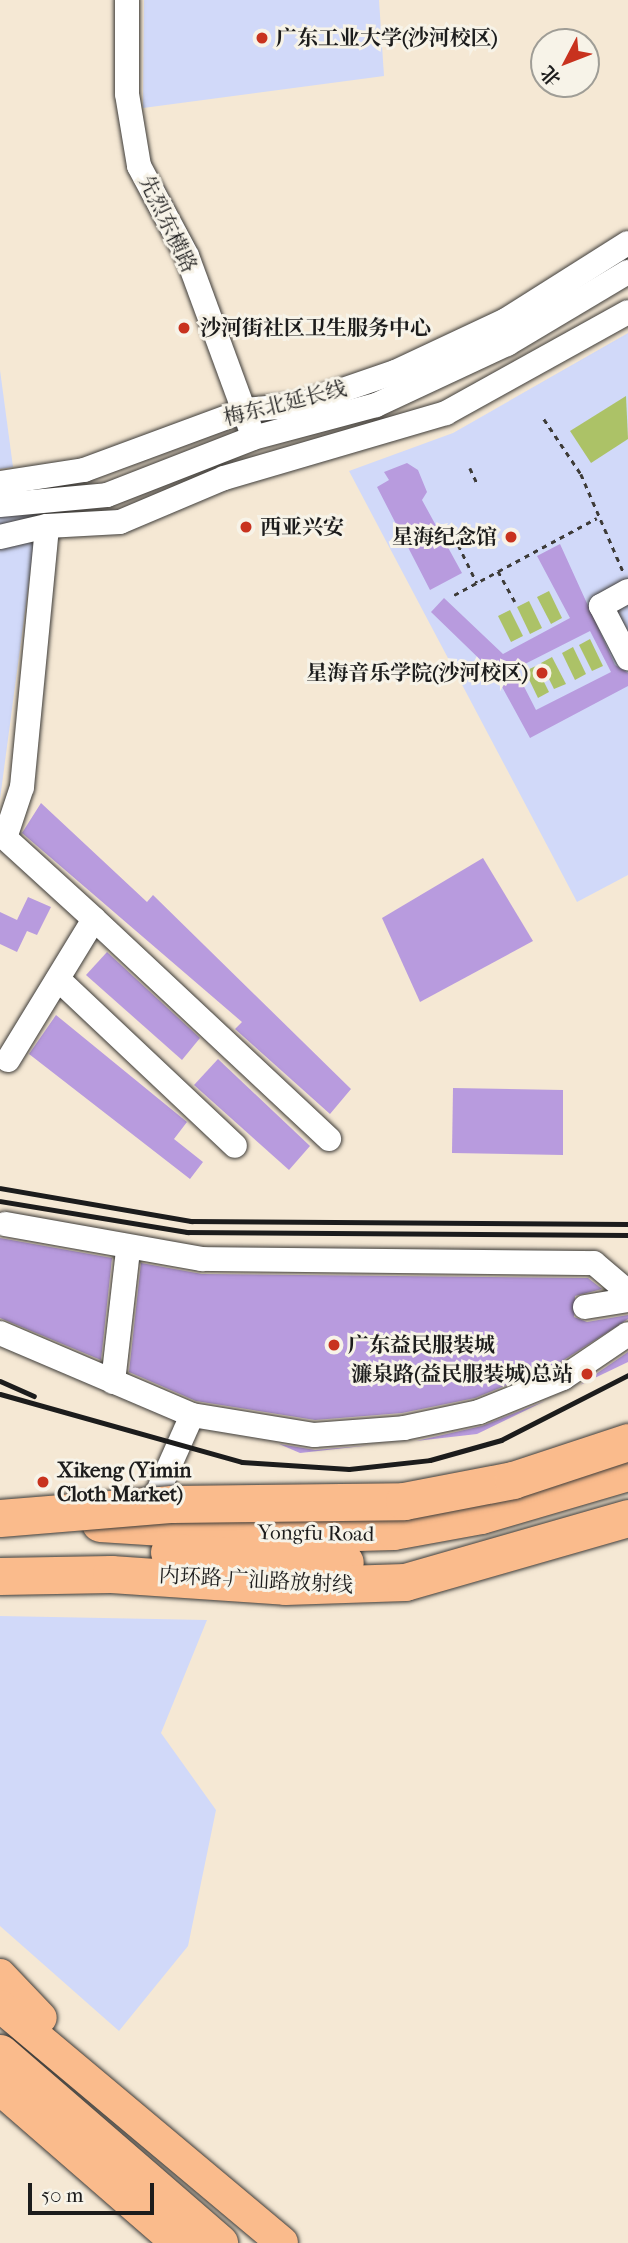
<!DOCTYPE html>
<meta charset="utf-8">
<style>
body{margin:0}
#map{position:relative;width:628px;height:2243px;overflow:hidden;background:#f5e8d4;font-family:"IM FELL French Canon","Noto Serif SC",serif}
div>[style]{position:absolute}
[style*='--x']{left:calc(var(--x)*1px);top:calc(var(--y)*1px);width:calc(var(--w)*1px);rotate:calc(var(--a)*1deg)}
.built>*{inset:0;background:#d1d9f9}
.green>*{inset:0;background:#acc267}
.building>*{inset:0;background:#b89bde}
.path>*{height:2.5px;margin-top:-1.25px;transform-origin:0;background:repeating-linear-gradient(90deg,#3d3b38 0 5px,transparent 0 10px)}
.roads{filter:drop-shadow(0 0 2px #3d3b38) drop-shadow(0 0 2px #3d3b38)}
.minor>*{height:24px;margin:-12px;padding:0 12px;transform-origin:12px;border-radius:12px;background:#fff}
.major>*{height:32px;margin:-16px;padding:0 16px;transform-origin:16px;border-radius:16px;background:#fabb8c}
.highway>*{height:37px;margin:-18.5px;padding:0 18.5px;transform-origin:18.5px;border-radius:18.5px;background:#fabb8c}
.rail>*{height:5px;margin:-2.5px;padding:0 2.5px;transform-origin:2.5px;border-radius:2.5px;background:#1c1c1c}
.bridges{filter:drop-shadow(0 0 2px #3d3b38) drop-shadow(0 0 2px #3d3b38)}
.highway-bridge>*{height:37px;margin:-18.5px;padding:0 18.5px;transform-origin:18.5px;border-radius:18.5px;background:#fabb8c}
.dots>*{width:19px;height:19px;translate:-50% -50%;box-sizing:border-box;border:4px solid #f7f3e8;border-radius:50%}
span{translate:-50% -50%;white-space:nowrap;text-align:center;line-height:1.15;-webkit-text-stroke:6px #f7f3e8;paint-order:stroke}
.poi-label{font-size:21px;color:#1c1c1c;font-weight:700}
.left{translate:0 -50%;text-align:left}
.right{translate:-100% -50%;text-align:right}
.street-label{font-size:21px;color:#1c1c1c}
.north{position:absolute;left:530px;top:28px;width:70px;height:70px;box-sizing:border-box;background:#f7f3e8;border:2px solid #9f9d96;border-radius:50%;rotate:228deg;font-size:19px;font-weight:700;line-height:28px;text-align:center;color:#1c1c1c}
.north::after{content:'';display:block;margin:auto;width:24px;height:32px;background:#c8321e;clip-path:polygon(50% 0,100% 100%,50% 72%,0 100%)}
.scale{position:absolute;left:28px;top:2183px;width:126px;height:32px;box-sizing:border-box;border:4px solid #1c1c1c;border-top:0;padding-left:9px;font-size:21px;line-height:24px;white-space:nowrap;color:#1c1c1c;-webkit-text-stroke:5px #f7f3e8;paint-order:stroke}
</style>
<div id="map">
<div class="built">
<i style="clip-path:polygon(144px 0,379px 0,384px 76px,143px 108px)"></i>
<i style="clip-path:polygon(628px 333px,628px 875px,577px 902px,349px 471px,453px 433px)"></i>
<i style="clip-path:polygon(0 370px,13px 467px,0 469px)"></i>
<i style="clip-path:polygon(39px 507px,36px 529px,0 799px,0 512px)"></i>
<i style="clip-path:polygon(0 1616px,207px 1620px,161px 1733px,216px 1810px,188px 1946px,119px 2031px,0 1926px)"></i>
</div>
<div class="green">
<i style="clip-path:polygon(626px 396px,628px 439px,591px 463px,570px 431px)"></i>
<i style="clip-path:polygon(549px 591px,562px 618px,551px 624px,537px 597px)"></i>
<i style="clip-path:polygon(529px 601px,542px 628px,530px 634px,517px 607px)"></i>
<i style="clip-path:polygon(510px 610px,523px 636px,511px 642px,498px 616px)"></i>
<i style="clip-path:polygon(590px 639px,603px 666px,592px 671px,579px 645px)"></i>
<i style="clip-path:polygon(573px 647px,586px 674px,575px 680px,562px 653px)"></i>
<i style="clip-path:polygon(552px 657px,566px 684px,554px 689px,541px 663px)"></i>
<i style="clip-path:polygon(536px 666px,549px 692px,538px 698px,525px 671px)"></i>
</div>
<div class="building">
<i style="clip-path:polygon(407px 463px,418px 470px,427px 492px,422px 500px,462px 573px,430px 590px,377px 487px,389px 480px,384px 472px)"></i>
<i style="clip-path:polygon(evenodd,560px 544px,615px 665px,628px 673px,628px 686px,530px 738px,495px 674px,431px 612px,444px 598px,503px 654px,570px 618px,537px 556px,560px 544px,590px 631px,611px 672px,536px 710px,515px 669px,590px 631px)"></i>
<i style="clip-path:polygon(41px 803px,147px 902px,153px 895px,351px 1089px,330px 1114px,235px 1029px,242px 1022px,22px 833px)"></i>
<i style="clip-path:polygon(483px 858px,533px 941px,420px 1002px,382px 918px)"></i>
<i style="clip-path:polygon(28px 897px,51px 907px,37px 935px,27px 931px,17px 952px,0 944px,0 912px,17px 920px)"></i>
<i style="clip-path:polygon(107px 952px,200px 1038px,182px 1060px,86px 975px)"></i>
<i style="clip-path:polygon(56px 1015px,187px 1122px,174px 1139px,203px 1162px,190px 1179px,29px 1054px)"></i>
<i style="clip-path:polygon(218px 1059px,310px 1146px,289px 1170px,194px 1085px)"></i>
<i style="clip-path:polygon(453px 1088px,563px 1090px,563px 1155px,452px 1153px)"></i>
<i style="clip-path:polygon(0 1238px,112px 1258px,101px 1360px,0 1318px)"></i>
<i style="clip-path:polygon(141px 1263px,202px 1274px,588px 1278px,602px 1289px,575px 1296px,574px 1317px,587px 1322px,628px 1315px,628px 1319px,556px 1365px,475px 1398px,402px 1413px,315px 1420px,196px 1401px,129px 1372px)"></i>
<i style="clip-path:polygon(628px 1352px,628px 1362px,580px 1385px)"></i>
<i style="clip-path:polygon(545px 1401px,477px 1434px,416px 1441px,482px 1426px)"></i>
<i style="clip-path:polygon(279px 1444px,315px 1450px,372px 1445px,300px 1453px)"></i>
</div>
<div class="path">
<i style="--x:544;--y:419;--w:66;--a:56.1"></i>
<i style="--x:581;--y:474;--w:106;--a:66.6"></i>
<i style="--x:470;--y:468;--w:19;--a:65"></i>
<i style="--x:454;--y:536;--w:52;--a:63.9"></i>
<i style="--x:498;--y:571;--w:35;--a:61"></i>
<i style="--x:454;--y:595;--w:162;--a:-28.3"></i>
</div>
<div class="roads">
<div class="minor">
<i style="--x:127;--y:0;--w:94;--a:90"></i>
<i style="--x:127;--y:94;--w:73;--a:80.5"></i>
<i style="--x:139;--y:166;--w:102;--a:61.9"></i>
<i style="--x:187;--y:256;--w:182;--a:69.8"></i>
<i style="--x:0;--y:483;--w:85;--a:-8.8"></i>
<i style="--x:84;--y:470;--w:173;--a:-20.3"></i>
<i style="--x:246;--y:410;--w:53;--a:-5.4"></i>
<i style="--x:299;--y:405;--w:102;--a:-19"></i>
<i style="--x:395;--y:372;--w:123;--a:-25.1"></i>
<i style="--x:506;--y:320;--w:144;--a:-32.3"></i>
<i style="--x:0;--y:505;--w:107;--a:-5.3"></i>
<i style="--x:107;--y:495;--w:157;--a:-21.3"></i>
<i style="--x:253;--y:438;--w:127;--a:-15"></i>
<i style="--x:376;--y:405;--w:145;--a:-25"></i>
<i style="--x:507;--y:344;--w:141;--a:-30.8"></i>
<i style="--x:0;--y:537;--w:48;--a:-13.2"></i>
<i style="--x:47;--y:526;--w:73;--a:-3.1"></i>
<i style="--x:120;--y:522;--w:113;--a:-22.9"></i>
<i style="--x:224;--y:478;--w:231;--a:-16.3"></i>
<i style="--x:446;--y:413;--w:208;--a:-29"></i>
<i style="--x:628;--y:591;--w:31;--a:151"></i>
<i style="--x:601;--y:606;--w:59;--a:62.6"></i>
<i style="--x:94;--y:919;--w:322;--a:43.1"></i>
<i style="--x:58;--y:979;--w:243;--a:43.3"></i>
<i style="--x:8;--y:1060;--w:165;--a:-58.6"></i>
<i style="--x:94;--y:919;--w:120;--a:-137.7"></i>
<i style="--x:5;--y:838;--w:54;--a:-71.6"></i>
<i style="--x:22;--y:787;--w:262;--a:-84.5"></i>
<i style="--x:5;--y:1224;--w:200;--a:10.1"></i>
<i style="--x:202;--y:1259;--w:392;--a:0.6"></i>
<i style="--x:594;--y:1263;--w:45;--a:40.5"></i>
<i style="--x:585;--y:1307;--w:44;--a:-9.2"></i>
<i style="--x:0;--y:1333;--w:209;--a:23.1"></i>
<i style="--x:192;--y:1415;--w:124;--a:9.3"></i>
<i style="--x:314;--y:1435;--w:90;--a:-4.4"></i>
<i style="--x:404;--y:1428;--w:77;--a:-12"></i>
<i style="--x:479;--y:1412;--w:91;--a:-22"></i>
<i style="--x:563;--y:1378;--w:78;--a:-34.1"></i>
<i style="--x:113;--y:1382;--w:133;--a:-83.5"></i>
<i style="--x:152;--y:1505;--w:98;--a:-66"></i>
</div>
<div class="major">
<i style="--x:229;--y:1526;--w:56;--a:11.3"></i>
<i style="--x:284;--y:1537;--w:110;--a:-1.6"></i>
<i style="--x:394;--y:1534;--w:89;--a:-10.3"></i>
<i style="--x:482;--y:1518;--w:152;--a:-16.4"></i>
<i style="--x:0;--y:1975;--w:59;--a:46.4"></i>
<i style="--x:0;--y:2006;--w:368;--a:40"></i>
<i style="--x:0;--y:2089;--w:235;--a:41"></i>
</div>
<div class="highway">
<i style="--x:100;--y:1523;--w:153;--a:3.7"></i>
<i style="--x:169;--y:1552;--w:176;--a:3.3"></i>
<i style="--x:0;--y:1576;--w:111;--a:-1"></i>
<i style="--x:111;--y:1574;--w:174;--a:3.9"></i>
<i style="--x:285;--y:1586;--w:120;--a:-1.9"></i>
<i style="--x:405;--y:1582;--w:232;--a:-16"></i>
<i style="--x:0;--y:2053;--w:290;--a:40.9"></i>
</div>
</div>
<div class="rail">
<i style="--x:0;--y:1188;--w:194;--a:9.8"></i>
<i style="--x:191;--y:1221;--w:437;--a:0.4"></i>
<i style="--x:0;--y:1201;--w:190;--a:9.4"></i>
<i style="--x:187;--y:1232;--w:441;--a:0.4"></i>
<i style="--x:0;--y:1381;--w:37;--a:24"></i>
<i style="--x:0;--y:1394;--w:251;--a:15.7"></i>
<i style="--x:242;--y:1462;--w:107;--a:3.7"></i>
<i style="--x:349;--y:1469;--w:81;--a:-6.3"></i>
<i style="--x:430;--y:1460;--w:74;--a:-15.7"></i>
<i style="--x:501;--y:1440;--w:143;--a:-27.1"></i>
</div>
<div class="bridges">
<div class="highway-bridge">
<i style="--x:0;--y:1518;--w:173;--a:-4.7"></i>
<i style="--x:172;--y:1504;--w:232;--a:-0.7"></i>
<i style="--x:404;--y:1501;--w:111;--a:-10.9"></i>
<i style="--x:513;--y:1480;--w:121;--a:-18.3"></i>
</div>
</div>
<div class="dots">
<i style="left:262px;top:38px;background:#c8321e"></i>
<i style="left:184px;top:328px;background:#c8321e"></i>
<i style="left:246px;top:527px;background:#c8321e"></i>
<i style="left:511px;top:537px;background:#c8321e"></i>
<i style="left:542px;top:673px;background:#c8321e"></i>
<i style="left:334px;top:1345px;background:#c8321e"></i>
<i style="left:587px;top:1374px;background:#c8321e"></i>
<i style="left:43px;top:1482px;background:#c8321e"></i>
</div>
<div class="poi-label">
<span class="left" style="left:276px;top:38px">广东工业大学(沙河校区)</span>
<span class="left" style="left:200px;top:328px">沙河街社区卫生服务中心</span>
<span class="left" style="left:260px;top:527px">西亚兴安</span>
<span class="right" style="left:497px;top:537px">星海纪念馆</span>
<span class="right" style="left:528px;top:673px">星海音乐学院(沙河校区)</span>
<span class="left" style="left:348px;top:1345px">广东益民服装城</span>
<span class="right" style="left:573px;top:1374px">濂泉路(益民服装城)总站</span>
<span class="left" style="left:57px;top:1482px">Xikeng (Yimin<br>Cloth Market)</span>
</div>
<div class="street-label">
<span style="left:168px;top:224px;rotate:64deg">先烈东横路</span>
<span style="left:285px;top:403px;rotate:-14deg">梅东北延长线</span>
<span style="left:316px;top:1533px;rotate:1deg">Yongfu Road</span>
<span style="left:256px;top:1580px;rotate:3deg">内环路-广汕路放射线</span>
</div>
<div class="north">北</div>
<div class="scale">50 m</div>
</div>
